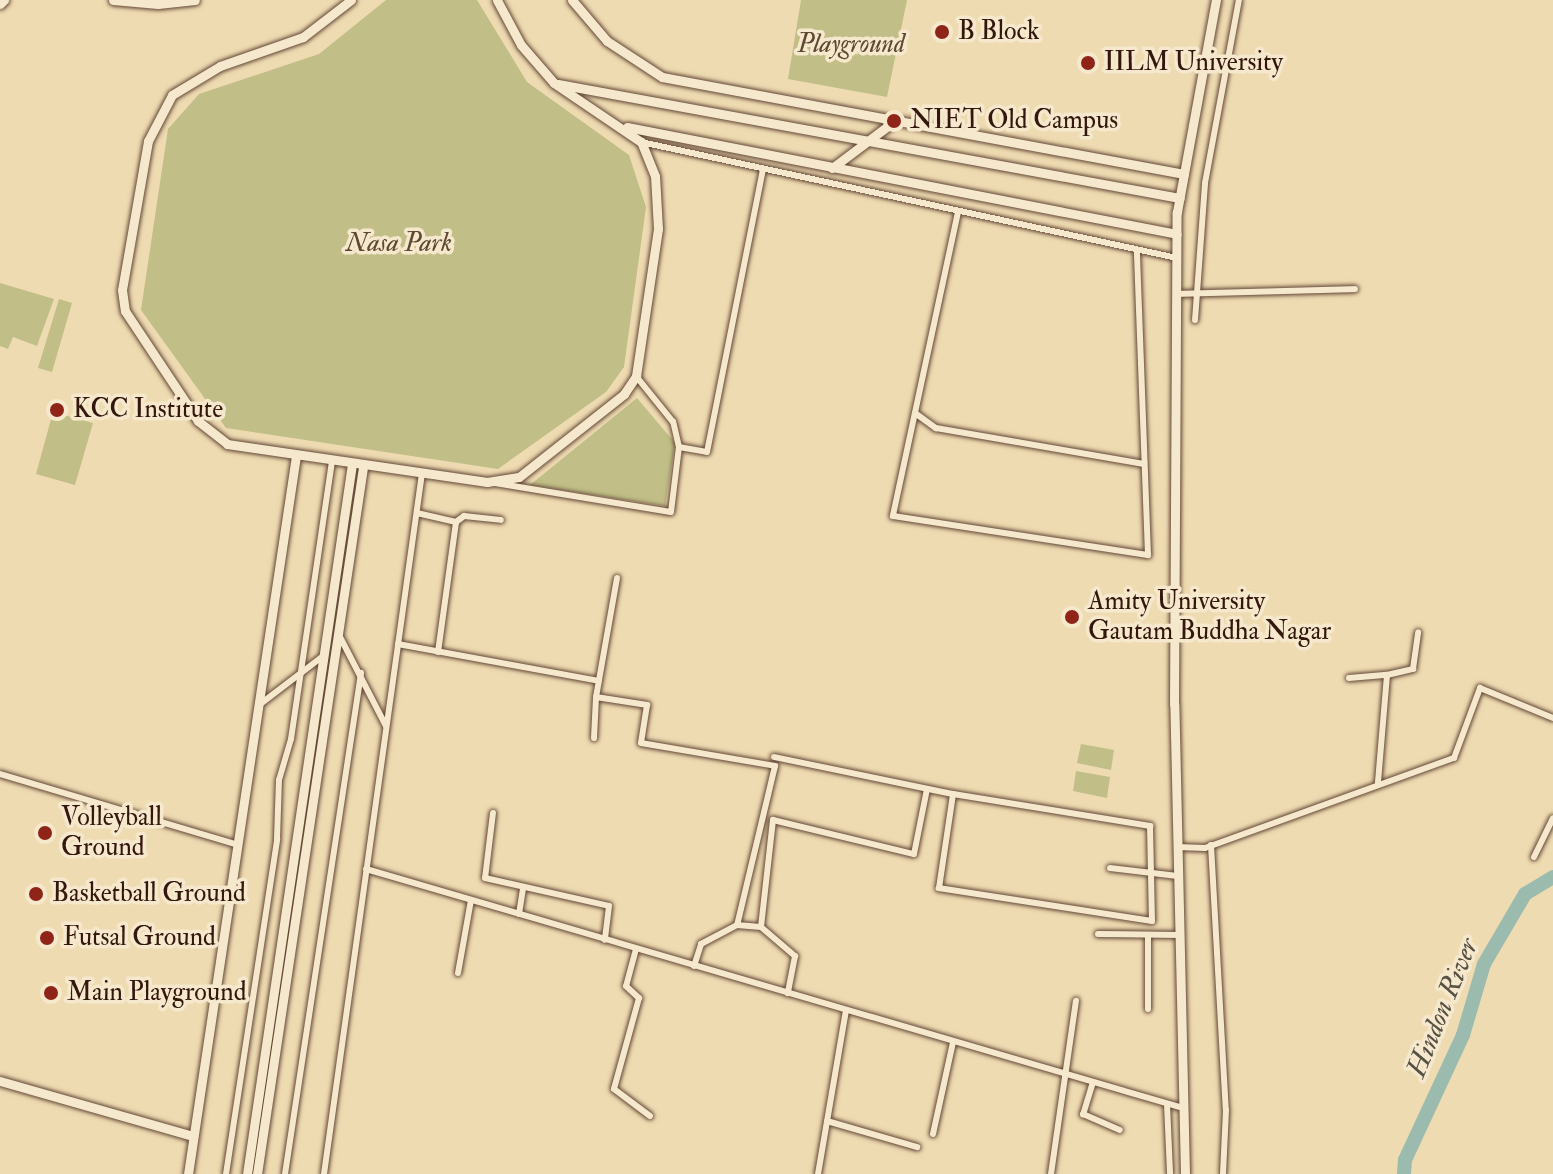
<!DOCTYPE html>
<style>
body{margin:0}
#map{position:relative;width:1553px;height:1174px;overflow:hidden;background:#efdbb2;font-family:"IM FELL Double Pica",serif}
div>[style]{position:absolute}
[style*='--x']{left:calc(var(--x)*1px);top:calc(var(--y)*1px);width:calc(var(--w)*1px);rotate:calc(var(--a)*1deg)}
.green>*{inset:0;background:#c1be87}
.river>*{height:14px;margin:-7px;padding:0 7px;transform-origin:7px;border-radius:7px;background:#9abbad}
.roads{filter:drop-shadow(0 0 2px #624736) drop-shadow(0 0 2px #624736)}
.street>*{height:6px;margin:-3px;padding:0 3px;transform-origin:3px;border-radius:3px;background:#f5e8cd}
.secondary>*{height:9px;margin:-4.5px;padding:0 4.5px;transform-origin:4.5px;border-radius:4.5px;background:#f5e8cd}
.dots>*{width:22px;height:22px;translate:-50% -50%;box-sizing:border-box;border:4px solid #f5e8cd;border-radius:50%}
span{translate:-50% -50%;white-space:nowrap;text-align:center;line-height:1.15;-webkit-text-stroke:7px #f5e8cd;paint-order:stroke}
.poi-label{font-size:26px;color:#33160c}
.left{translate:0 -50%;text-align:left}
.park-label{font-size:26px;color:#5e4831;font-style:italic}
.water-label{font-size:28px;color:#575044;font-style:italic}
</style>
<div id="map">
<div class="green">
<i style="clip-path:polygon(386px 0,477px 0,527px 82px,629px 155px,646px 207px,624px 367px,606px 392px,498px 469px,226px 428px,141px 310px,168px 129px,199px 94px,319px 54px)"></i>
<i style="clip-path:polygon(801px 0,907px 0,887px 97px,788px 79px)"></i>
<i style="clip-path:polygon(0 283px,54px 299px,37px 346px,13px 337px,8px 349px,0 346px)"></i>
<i style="clip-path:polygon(59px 299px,72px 303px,52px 372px,38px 368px)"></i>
<i style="clip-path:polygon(637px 398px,675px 443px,665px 506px,530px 485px)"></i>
<i style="clip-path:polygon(53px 412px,93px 423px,75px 485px,36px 474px)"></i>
<i style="clip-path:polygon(1081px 744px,1114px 750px,1111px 770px,1077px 763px)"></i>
<i style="clip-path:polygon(1076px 771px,1110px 777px,1107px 798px,1073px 791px)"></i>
</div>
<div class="river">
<i style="--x:1404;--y:1174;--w:14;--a:-86"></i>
<i style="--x:1405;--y:1160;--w:138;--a:-65.1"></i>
<i style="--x:1463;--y:1035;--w:74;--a:-73.5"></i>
<i style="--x:1484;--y:964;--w:81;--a:-59.6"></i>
<i style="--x:1525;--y:894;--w:33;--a:-31"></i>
</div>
<div class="roads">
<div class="street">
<i style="--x:641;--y:142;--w:548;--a:12.21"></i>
<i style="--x:958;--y:212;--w:311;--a:102.1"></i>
<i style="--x:893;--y:516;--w:258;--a:8.7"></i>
<i style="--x:1148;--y:555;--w:303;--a:-92.1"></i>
<i style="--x:1177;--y:294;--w:178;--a:-1.6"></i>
<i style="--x:1195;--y:320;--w:137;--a:-85.8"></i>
<i style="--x:1205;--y:183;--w:186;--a:-79.5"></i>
<i style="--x:915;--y:413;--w:26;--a:36"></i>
<i style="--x:936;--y:428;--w:211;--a:9.8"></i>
<i style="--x:679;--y:447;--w:28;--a:10"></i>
<i style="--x:707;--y:452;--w:288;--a:-78.8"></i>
<i style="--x:495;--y:483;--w:178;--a:9.4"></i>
<i style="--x:671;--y:512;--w:65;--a:-83"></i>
<i style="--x:679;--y:447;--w:26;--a:-103"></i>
<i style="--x:673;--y:422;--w:59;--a:-128.8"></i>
<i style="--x:417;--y:513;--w:40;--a:13"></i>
<i style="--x:456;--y:522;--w:10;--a:-37"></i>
<i style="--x:464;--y:516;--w:37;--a:6"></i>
<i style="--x:617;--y:578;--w:121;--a:100"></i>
<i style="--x:596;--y:697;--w:52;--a:8.9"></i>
<i style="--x:647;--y:705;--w:38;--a:99"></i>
<i style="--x:641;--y:743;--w:136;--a:9.7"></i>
<i style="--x:775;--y:766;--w:163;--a:103.4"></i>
<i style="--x:338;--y:633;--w:105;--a:62.7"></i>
<i style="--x:398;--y:644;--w:204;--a:10.4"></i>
<i style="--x:438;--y:652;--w:131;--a:-82.1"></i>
<i style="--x:1387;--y:675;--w:27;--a:-13"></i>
<i style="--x:1413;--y:669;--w:37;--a:-82"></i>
<i style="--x:1349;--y:678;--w:38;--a:-5"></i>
<i style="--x:1387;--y:675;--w:108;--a:94.8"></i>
<i style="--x:259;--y:705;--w:81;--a:-37.4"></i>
<i style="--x:594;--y:738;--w:41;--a:-87.2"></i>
<i style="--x:774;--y:757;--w:183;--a:11.7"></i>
<i style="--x:953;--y:794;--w:200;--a:9.2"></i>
<i style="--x:1150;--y:826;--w:95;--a:88.8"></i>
<i style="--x:1152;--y:921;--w:216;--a:-171.2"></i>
<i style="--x:939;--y:888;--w:95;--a:-81.5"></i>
<i style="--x:0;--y:774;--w:248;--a:16.6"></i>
<i style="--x:493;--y:813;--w:65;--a:97"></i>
<i style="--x:485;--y:878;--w:127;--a:12.7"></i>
<i style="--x:609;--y:906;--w:34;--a:97"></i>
<i style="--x:1211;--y:845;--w:265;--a:86.8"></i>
<i style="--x:1226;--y:1110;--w:64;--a:92.7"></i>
<i style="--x:1177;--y:847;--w:28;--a:2"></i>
<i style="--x:1205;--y:848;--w:265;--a:-19.9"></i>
<i style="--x:1454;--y:758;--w:75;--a:-69.6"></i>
<i style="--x:1480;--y:688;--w:79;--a:22.3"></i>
<i style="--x:1534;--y:857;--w:43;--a:-64"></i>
<i style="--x:1110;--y:868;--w:68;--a:6.7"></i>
<i style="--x:366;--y:869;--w:851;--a:16.31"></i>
<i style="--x:519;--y:914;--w:25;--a:-81"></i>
<i style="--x:761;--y:927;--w:108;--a:-83.6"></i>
<i style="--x:773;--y:820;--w:145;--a:13.6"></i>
<i style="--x:914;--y:854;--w:66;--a:-78.7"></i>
<i style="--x:1098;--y:934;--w:81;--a:0.7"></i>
<i style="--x:1148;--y:937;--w:72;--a:90"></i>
<i style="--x:636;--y:949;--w:38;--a:105"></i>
<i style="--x:626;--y:986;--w:18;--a:43"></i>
<i style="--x:639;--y:998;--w:94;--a:105.4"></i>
<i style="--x:614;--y:1089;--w:45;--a:36.9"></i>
<i style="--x:694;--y:966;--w:23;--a:-72"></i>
<i style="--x:701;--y:944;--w:41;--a:-27.8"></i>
<i style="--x:737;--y:925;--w:24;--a:5"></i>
<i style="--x:761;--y:927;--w:45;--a:40.5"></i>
<i style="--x:795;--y:956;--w:38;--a:101"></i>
<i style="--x:458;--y:973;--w:74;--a:-79.9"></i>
<i style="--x:1093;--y:1082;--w:34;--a:107"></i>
<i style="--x:1083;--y:1114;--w:40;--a:23.4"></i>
<i style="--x:1167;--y:1104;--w:70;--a:87.5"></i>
<i style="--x:827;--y:1121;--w:94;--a:16.1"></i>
<i style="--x:933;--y:1134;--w:94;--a:-77.7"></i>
<i style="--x:226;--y:1174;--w:339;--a:-81.3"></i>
<i style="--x:277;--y:839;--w:59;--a:-88.1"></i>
<i style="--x:279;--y:780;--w:43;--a:-73.7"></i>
<i style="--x:291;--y:739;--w:281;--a:-81.6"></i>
<i style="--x:285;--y:1174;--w:507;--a:-81.37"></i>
<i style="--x:324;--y:1174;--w:708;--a:-82.04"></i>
<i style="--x:818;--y:1174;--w:166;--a:-80.3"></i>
<i style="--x:1051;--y:1174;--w:175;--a:-81.8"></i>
</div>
<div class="secondary">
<i style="--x:113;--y:0;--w:45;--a:5.1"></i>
<i style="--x:158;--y:4;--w:37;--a:-6"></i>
<i style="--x:351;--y:0;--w:61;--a:142.4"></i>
<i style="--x:303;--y:37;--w:88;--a:160.7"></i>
<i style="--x:220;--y:66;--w:56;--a:148.9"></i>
<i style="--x:172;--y:95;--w:52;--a:117.6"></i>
<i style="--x:148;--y:141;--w:151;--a:99.9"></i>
<i style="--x:122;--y:290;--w:21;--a:82"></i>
<i style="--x:125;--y:311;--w:132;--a:56.4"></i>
<i style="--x:198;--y:421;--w:37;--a:38"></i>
<i style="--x:227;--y:444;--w:263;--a:8.3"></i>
<i style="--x:487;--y:482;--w:32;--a:-9"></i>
<i style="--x:519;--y:477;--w:134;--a:-38.3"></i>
<i style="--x:624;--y:394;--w:22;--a:-56"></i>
<i style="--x:636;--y:376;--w:149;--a:-81.5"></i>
<i style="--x:658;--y:229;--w:53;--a:-93.2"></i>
<i style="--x:655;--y:176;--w:37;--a:-112"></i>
<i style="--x:641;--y:142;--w:105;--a:-145.9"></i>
<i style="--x:554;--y:83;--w:50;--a:-131"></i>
<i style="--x:521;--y:45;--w:51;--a:-118.1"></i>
<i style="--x:572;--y:0;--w:54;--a:49.5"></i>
<i style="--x:607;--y:41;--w:66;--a:33.2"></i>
<i style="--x:662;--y:77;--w:531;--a:10.53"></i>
<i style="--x:0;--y:4;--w:6;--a:-45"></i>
<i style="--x:558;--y:84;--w:632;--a:10.39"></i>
<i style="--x:627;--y:127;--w:560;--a:11.01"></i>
<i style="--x:832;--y:168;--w:75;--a:-36.9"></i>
<i style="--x:0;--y:1081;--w:201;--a:15.9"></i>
<i style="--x:188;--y:1174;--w:726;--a:-81.45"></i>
<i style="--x:247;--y:1174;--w:718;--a:-81.59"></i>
<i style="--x:257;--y:1174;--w:715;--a:-81.47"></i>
<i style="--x:1185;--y:1174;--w:470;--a:-91.3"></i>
<i style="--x:1174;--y:704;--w:492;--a:-89.7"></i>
<i style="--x:1177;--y:212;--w:216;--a:-79.6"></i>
</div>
</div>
<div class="dots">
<i style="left:942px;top:32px;background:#8f2418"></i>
<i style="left:1088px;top:63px;background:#8f2418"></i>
<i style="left:894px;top:121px;background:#8f2418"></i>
<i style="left:57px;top:410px;background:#8f2418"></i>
<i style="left:1072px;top:617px;background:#8f2418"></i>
<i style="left:45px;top:833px;background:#8f2418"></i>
<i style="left:36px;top:894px;background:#8f2418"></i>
<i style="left:47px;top:938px;background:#8f2418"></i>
<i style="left:51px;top:993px;background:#8f2418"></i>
</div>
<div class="poi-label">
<span class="left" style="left:958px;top:32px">B Block</span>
<span class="left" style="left:1104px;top:63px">IILM University</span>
<span class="left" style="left:910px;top:121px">NIET Old Campus</span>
<span class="left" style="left:73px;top:410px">KCC Institute</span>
<span class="left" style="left:1088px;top:617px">Amity University<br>Gautam Buddha Nagar</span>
<span class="left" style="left:61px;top:833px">Volleyball<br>Ground</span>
<span class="left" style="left:52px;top:894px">Basketball Ground</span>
<span class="left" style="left:63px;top:938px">Futsal Ground</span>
<span class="left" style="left:67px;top:993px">Main Playground</span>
</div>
<div class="park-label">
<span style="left:851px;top:45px">Playground</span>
<span style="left:399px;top:244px">Nasa Park</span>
</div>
<div class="water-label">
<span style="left:1443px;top:1008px;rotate:-68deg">Hindon River</span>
</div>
</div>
